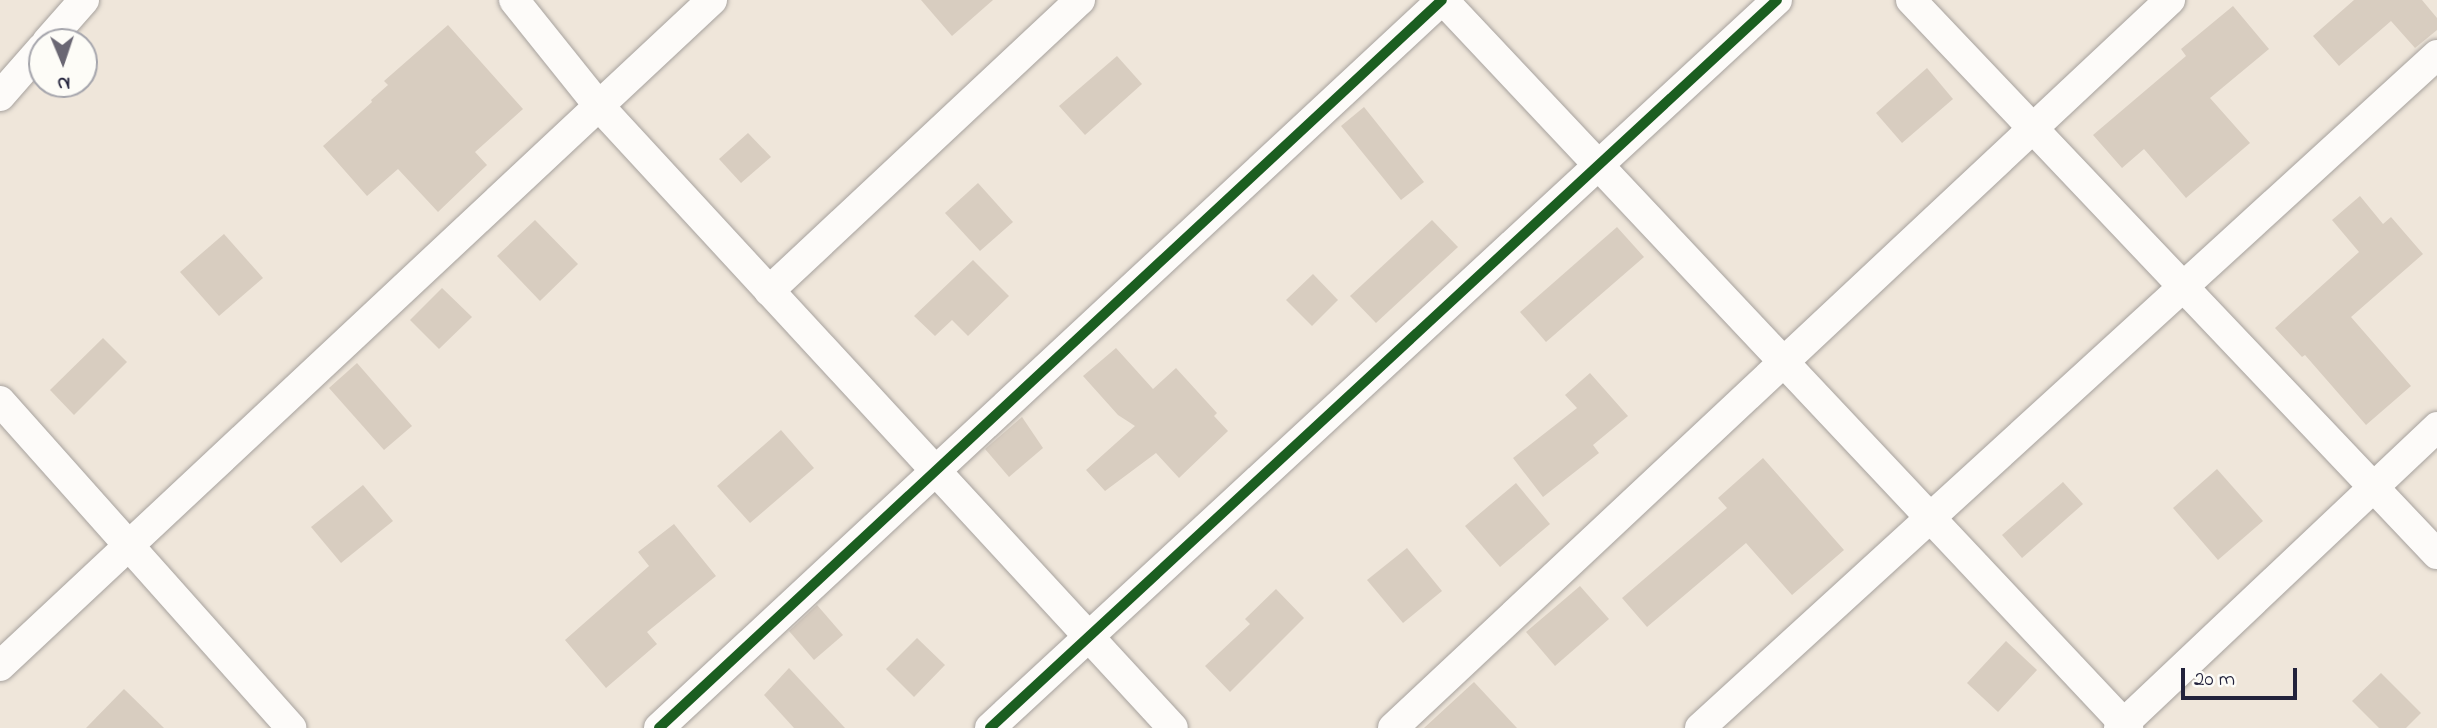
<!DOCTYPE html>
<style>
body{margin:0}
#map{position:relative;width:2437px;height:728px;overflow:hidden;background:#efe6da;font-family:"Indie Flower",sans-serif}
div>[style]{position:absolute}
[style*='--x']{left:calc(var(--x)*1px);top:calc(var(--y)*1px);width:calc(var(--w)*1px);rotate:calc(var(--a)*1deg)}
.building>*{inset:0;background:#d8cdc0}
.roads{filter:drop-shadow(0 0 2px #a7a29e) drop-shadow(0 0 2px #a7a29e)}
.street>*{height:30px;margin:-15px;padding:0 15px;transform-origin:15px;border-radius:15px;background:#fdfbf9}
.cycleway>*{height:10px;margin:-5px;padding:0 5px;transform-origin:5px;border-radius:5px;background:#1b5e20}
span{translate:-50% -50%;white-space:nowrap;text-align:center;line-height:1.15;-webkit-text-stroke:5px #fdfcf7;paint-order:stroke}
.north{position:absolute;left:28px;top:28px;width:70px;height:70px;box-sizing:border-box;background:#fdfcf7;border:2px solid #a5a5ac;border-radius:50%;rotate:178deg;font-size:19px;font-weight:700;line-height:28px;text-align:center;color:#22223b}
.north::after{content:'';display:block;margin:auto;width:24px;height:32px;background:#6a6773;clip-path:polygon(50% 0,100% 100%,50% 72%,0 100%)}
.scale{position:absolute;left:2181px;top:668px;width:116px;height:32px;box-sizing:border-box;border:4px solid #22223b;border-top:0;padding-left:9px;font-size:21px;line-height:24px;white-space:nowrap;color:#22223b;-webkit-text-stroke:5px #fdfcf7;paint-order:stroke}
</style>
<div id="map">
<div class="building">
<i style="clip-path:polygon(921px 0,993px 0,952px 36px)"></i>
<i style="clip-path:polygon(2354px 0,2422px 0,2437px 18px,2437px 30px,2415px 48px,2391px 21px,2339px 66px,2313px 36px)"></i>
<i style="clip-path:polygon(2233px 6px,2269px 49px,2210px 98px,2250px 143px,2186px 198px,2144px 149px,2122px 168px,2093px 135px,2186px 56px,2181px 49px)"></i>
<i style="clip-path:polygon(448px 25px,523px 109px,475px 152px,487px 165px,438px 212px,398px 169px,367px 196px,323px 146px,372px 102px,371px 100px,388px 85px,384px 81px)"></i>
<i style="clip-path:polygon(1117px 56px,1142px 84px,1085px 135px,1059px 106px)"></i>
<i style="clip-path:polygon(1927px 68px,1953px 99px,1902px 143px,1876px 113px)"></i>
<i style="clip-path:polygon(1364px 107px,1424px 182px,1401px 200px,1341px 126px)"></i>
<i style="clip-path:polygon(748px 133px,771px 157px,741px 183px,719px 159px)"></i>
<i style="clip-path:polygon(978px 183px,1013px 222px,980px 251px,945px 213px)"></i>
<i style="clip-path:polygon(2360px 196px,2383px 224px,2391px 217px,2423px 254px,2351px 317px,2411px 386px,2366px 425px,2305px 355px,2302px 357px,2275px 328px,2359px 252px,2332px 220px)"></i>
<i style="clip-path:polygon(535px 220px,578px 264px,540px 301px,497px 256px)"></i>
<i style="clip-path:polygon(1432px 220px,1458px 247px,1376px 323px,1350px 296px)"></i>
<i style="clip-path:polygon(1617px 227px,1644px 257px,1546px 342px,1520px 312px)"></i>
<i style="clip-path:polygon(224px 234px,263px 278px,219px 316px,180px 272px)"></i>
<i style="clip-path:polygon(973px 260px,1009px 296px,968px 336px,952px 320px,935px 336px,914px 316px)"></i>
<i style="clip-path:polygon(1313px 274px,1338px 300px,1312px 326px,1286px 300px)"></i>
<i style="clip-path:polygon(442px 288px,472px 317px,439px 349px,410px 320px)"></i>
<i style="clip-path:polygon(103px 338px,127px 362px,74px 415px,50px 390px)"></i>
<i style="clip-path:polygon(1116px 348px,1153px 389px,1176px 368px,1217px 413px,1214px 416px,1228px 431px,1179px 478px,1156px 453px,1105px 491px,1086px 470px,1135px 426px,1118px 415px,1083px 376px)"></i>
<i style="clip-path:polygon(357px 363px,412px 426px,384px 450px,329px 388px)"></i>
<i style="clip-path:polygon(1590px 373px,1628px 416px,1593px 445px,1599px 453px,1543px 497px,1513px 458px,1577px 408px,1565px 395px)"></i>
<i style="clip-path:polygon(1022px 417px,1043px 448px,1009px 477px,985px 449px)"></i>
<i style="clip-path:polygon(781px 430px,814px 468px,750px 523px,717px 486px)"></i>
<i style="clip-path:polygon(1763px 458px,1844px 550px,1792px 595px,1746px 543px,1647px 627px,1622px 598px,1727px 508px,1718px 498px)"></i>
<i style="clip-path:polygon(2217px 469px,2263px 521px,2218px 560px,2173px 508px)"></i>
<i style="clip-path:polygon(2063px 482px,2083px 504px,2022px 558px,2002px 535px)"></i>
<i style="clip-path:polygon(1516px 483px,1550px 524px,1500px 567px,1465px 526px)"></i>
<i style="clip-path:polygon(363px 485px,393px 521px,341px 563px,311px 527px)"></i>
<i style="clip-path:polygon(674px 524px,716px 576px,647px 632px,657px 644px,606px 688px,565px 640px,649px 566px,638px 552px)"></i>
<i style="clip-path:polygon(1407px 548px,1442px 591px,1403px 623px,1367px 580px)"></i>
<i style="clip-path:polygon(1580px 586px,1609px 619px,1555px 666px,1526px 632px)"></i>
<i style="clip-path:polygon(1276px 589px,1304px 618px,1230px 692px,1205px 666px,1250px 624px,1245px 619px)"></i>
<i style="clip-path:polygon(817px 605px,843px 635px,814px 660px,789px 631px)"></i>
<i style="clip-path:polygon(917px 638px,945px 665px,914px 697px,886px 669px)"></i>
<i style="clip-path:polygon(2006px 641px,2037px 670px,1998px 712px,1967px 683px)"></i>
<i style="clip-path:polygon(789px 668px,845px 728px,794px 728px,764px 695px)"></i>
<i style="clip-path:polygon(2381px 673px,2421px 713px,2406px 728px,2379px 728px,2352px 701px)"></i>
<i style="clip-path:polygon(1474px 682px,1517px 728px,1424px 728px)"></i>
<i style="clip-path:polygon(124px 689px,164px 728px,86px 728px)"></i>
</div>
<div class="roads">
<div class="street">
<i style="--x:514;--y:0;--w:136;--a:51.3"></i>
<i style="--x:599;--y:106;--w:846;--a:47.3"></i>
<i style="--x:1443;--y:0;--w:1000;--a:46.74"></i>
<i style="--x:1911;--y:0;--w:764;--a:46.49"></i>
<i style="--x:47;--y:42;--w:56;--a:-48.6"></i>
<i style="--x:0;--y:96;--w:64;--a:-48.8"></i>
<i style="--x:769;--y:291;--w:426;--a:-43.1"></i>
<i style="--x:0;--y:401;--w:438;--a:48.3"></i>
<i style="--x:0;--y:666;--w:975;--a:-43.09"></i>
<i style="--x:659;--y:728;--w:1069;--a:-42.92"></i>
<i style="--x:990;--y:728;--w:1072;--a:-42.77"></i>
<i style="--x:1393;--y:728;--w:1065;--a:-43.14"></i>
<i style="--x:1700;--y:728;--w:998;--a:-42.4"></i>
<i style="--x:2119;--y:728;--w:438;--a:-43.4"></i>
</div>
</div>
<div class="cycleway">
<i style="--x:659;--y:728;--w:1069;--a:-42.92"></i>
<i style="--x:990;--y:728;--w:1072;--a:-42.77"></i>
</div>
<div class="north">N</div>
<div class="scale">20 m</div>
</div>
